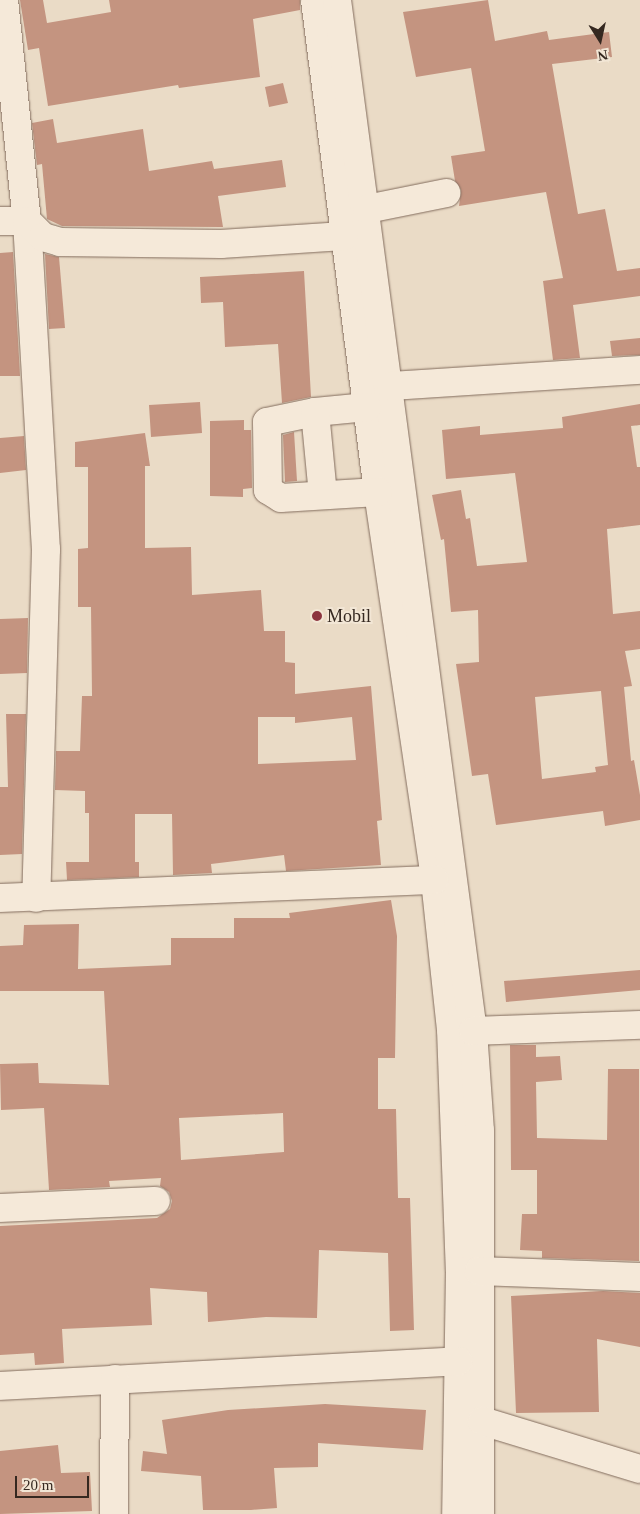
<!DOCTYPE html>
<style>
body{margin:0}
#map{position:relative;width:640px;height:1514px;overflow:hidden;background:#eadbc6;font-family:"Times New Roman",serif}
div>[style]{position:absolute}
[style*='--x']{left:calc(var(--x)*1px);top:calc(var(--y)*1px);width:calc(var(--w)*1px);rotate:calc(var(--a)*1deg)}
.building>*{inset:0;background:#c49480}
.roads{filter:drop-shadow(0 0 1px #836d5e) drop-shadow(0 0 1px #836d5e)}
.minor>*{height:28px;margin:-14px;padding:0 14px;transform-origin:14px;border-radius:14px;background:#f5e9d9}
.dots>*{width:14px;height:14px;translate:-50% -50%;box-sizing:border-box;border:2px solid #f2e6d5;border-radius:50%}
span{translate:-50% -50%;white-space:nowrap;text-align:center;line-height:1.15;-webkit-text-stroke:4px #f2e6d5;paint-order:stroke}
.poi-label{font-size:18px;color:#352820}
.left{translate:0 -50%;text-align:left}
.north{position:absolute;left:575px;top:15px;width:50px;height:50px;-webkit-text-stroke:4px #f2e6d5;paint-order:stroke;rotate:170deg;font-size:14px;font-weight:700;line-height:20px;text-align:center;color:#352820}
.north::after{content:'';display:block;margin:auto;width:18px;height:22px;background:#352820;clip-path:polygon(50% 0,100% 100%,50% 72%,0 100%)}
.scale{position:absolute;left:15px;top:1476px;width:74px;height:22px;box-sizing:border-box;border:2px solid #352820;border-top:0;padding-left:6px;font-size:15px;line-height:18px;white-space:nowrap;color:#352820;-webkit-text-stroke:4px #f2e6d5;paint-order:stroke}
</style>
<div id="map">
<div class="building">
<i style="clip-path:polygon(20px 0,43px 0,47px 23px,111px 12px,109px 0,300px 0,300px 10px,253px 19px,260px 77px,179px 88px,178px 85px,48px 106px,39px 48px,28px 50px)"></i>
<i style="clip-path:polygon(488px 0,495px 41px,547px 31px,549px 40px,609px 32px,612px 57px,552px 64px,578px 214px,605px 209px,617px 271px,640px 268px,640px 296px,573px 305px,580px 358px,553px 360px,543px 281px,563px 278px,546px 192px,459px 206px,461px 190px,455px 181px,451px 156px,485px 151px,471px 68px,416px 77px,403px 12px)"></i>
<i style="clip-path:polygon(283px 83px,288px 103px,269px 107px,265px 87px)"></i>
<i style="clip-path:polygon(53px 119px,57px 143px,143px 129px,149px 171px,212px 161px,214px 169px,282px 160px,286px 187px,218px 196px,223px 227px,62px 226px,47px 219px,42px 164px,37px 165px,32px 123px)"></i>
<i style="clip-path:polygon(13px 252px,20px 376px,0 376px,0 253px)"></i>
<i style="clip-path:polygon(45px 254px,59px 257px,65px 328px,49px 329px)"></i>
<i style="clip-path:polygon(304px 271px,311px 397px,282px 403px,278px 344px,225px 347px,223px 302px,201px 303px,200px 277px)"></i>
<i style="clip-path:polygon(640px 338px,640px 355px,612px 356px,610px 341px)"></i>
<i style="clip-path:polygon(200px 402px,202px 433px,151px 437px,149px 405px)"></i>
<i style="clip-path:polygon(evenodd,640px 404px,640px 425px,631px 426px,637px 467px,640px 467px,640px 525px,607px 529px,613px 614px,640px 611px,640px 649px,625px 651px,632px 686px,624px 687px,631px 761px,634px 760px,640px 795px,640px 820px,605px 826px,603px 811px,496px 825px,488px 774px,472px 776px,456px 664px,479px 662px,478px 610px,451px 612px,444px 539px,441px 540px,432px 495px,461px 490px,466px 519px,470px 518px,477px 566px,527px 562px,515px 473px,446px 479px,442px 430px,480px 426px,480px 435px,563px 428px,562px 417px,640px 404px,601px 691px,608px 765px,595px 767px,596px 772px,542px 779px,535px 697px,601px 691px)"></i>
<i style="clip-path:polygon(244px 420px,244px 430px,251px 430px,252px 488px,243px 489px,243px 497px,210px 496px,210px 421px)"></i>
<i style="clip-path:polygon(294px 432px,297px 481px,285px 482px,283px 435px)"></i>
<i style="clip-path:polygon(evenodd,145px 433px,150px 466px,145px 466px,145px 548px,191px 547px,192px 595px,261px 590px,264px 631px,285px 631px,285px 662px,295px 663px,295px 694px,371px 686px,382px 820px,377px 821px,381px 865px,286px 871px,284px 855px,211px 864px,212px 873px,173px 875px,172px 814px,135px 814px,135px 862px,139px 862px,139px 877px,67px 880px,66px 862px,89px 862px,89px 813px,85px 813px,85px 791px,55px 790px,56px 751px,80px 751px,82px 696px,92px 696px,91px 607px,78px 607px,78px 549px,88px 548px,88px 467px,75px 467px,75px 442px,145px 433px,258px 717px,295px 717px,295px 723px,352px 717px,356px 760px,258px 764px,258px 717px)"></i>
<i style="clip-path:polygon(24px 436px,26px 470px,0 473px,0 438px)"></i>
<i style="clip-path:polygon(28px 618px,27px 673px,0 674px,0 619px)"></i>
<i style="clip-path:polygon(6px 714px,26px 714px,22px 854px,0 855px,0 787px,8px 787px)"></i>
<i style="clip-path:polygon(evenodd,391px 900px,397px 936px,395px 1058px,378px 1058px,378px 1109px,396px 1109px,398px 1198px,410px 1198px,414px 1330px,390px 1331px,388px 1253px,319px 1250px,317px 1318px,266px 1317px,208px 1322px,207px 1292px,150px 1288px,152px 1325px,62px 1329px,64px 1363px,35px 1365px,34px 1353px,0 1355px,0 1226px,157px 1218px,170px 1209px,172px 1201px,169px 1192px,160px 1186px,161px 1178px,109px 1181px,110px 1187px,49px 1190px,44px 1108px,1px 1110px,0 1064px,38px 1063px,39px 1083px,109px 1085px,104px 991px,0 991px,0 946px,23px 945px,24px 925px,79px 924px,78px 969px,171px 965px,171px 938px,234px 938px,234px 918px,290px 918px,289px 913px,391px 900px,283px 1113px,284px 1152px,181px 1160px,179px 1118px,283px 1113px)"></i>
<i style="clip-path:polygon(640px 970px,640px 990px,506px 1002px,504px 981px)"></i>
<i style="clip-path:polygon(510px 1045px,536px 1045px,536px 1057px,560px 1056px,562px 1080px,536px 1082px,537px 1138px,607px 1140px,608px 1069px,639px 1069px,639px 1261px,542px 1258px,542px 1251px,520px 1250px,522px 1214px,537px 1214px,537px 1170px,511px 1170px)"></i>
<i style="clip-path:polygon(603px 1291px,640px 1293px,640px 1347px,597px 1339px,599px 1412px,516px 1413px,511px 1296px)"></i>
<i style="clip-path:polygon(325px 1404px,426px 1410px,423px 1450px,318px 1443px,318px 1467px,274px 1468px,277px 1508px,251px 1510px,203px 1510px,201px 1476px,141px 1471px,143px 1451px,167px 1454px,162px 1420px,228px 1410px)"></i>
<i style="clip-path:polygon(58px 1445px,61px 1473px,90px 1472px,92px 1511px,0 1514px,0 1451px)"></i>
</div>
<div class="roads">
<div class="minor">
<i style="--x:4;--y:0;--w:222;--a:84.1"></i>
<i style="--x:27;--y:221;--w:329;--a:86.7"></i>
<i style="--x:46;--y:549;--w:349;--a:91.6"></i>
<i style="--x:315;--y:0;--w:496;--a:82.7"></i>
<i style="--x:378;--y:492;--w:392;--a:81.6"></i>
<i style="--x:435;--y:880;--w:150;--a:83.9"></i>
<i style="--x:451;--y:1029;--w:242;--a:87.9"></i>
<i style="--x:460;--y:1271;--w:243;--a:90.9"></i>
<i style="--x:337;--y:0;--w:1040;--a:82.49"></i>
<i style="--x:473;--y:1031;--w:100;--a:86"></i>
<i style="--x:480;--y:1131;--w:383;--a:90"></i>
<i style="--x:367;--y:209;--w:81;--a:-11.4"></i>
<i style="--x:0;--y:221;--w:27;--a:0"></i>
<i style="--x:27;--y:221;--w:23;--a:45"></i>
<i style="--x:43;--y:237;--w:18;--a:16"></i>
<i style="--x:60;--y:242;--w:161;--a:0.7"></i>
<i style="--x:221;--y:244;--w:123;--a:-3.7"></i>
<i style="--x:391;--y:386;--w:250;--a:-3.7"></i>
<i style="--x:367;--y:407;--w:52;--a:174.5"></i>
<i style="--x:315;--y:412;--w:49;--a:168.2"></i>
<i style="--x:267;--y:422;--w:68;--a:89.2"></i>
<i style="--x:268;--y:490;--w:15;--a:32"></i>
<i style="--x:281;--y:498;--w:97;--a:-3.5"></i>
<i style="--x:315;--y:412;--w:83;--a:84.5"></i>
<i style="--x:0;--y:898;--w:435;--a:-2.4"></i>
<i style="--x:473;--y:1031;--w:167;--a:-2.1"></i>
<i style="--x:0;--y:1208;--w:156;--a:-2.6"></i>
<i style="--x:479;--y:1271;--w:161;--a:2.1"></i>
<i style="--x:0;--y:1386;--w:459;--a:-3.1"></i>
<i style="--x:482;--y:1421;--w:165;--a:16.9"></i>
<i style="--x:114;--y:1514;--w:135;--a:-89.6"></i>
</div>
</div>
<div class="dots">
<i style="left:317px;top:616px;background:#8c343f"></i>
</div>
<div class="poi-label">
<span class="left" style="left:327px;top:616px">Mobil</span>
</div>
<div class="north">N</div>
<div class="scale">20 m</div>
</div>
